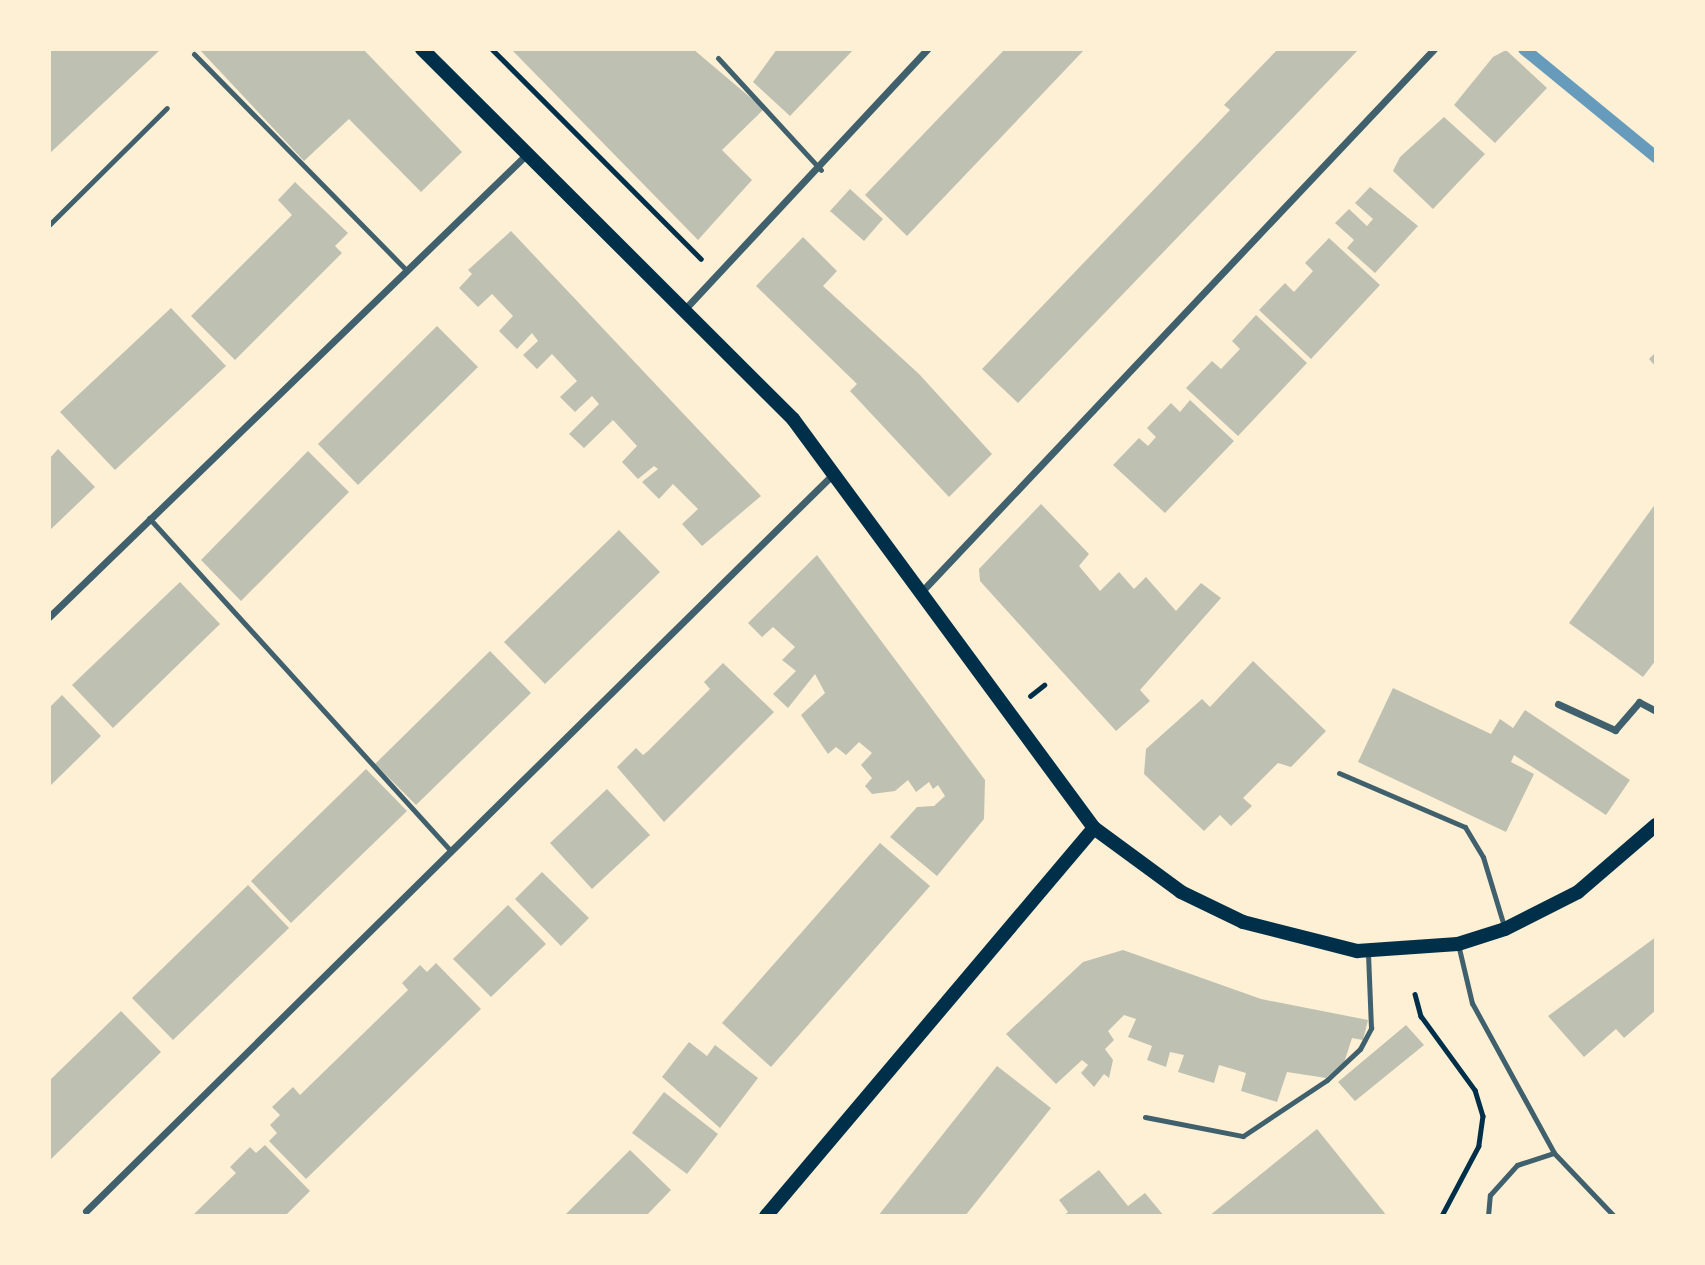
<!DOCTYPE html>
<style>
body{margin:0}
#map{position:relative;width:1705px;height:1265px;overflow:hidden;background:#fdf0d5;font-family:"Nunito Sans",sans-serif}
div>[style]{position:absolute}
[style*='--x']{left:calc(var(--x)*1px);top:calc(var(--y)*1px);width:calc(var(--w)*1px);rotate:calc(var(--a)*1deg)}
.stream>*{height:12px;margin:-6px;padding:0 6px;transform-origin:6px;border-radius:6px;background:#669bbc}
.building>*{inset:0;background:#bec0b2}
.path>*{height:4.5px;margin:-2.25px;padding:0 2.25px;transform-origin:2.25px;border-radius:2.25px;background:#003049}
.service>*{height:5px;margin:-2.5px;padding:0 2.5px;transform-origin:2.5px;border-radius:2.5px;background:#3f606c}
.minor>*{height:7px;margin:-3.5px;padding:0 3.5px;transform-origin:3.5px;border-radius:3.5px;background:#3f606c}
.secondary>*{height:14px;margin:-7px;padding:0 7px;transform-origin:7px;border-radius:7px;background:#003049}
span{translate:-50% -50%;white-space:nowrap;text-align:center;line-height:1.15;-webkit-text-stroke:7px #fdf0d5;paint-order:stroke}
.frame{position:absolute;inset:0;border:51px solid #fdf0d5;pointer-events:none}
</style>
<div id="map">
<div class="stream">
<i style="--x:1524;--y:49;--w:171;--a:39.3"></i>
</div>
<div class="building">
<i style="clip-path:polygon(49px 49px,161px 49px,49px 154px)"></i>
<i style="clip-path:polygon(199px 49px,363px 49px,462px 152px,421px 192px,349px 119px,304px 161px)"></i>
<i style="clip-path:polygon(511px 49px,693px 49px,764px 109px,722px 150px,752px 180px,698px 240px)"></i>
<i style="clip-path:polygon(777px 49px,854px 49px,790px 116px,753px 82px)"></i>
<i style="clip-path:polygon(1005px 49px,1085px 49px,907px 236px,865px 195px)"></i>
<i style="clip-path:polygon(1278px 49px,1359px 49px,1018px 403px,982px 369px,1230px 110px,1224px 105px)"></i>
<i style="clip-path:polygon(1506px 50px,1547px 88px,1495px 143px,1454px 105px,1493px 57px)"></i>
<i style="clip-path:polygon(1444px 117px,1485px 154px,1433px 209px,1393px 171px,1400px 157px)"></i>
<i style="clip-path:polygon(295px 182px,348px 233px,335px 246px,342px 253px,235px 360px,191px 316px,292px 215px,278px 200px)"></i>
<i style="clip-path:polygon(1370px 187px,1418px 226px,1375px 273px,1347px 248px,1354px 240px,1335px 223px,1349px 209px,1367px 226px,1373px 219px,1355px 203px)"></i>
<i style="clip-path:polygon(850px 189px,883px 219px,864px 241px,830px 211px)"></i>
<i style="clip-path:polygon(511px 231px,761px 496px,702px 546px,682px 524px,698px 509px,673px 484px,659px 499px,642px 482px,658px 469px,654px 466px,638px 479px,622px 462px,637px 446px,613px 420px,584px 448px,569px 434px,599px 404px,592px 396px,575px 412px,560px 397px,577px 381px,552px 354px,537px 369px,523px 355px,538px 341px,532px 333px,517px 349px,499px 331px,513px 316px,492px 294px,478px 307px,459px 288px,472px 274px,468px 270px)"></i>
<i style="clip-path:polygon(803px 237px,837px 271px,823px 286px,919px 374px,992px 454px,949px 497px,850px 391px,857px 384px,756px 286px)"></i>
<i style="clip-path:polygon(1329px 238px,1380px 285px,1311px 359px,1259px 310px,1285px 283px,1294px 292px,1313px 271px,1305px 263px)"></i>
<i style="clip-path:polygon(171px 308px,226px 366px,115px 470px,60px 412px)"></i>
<i style="clip-path:polygon(1256px 315px,1307px 363px,1238px 436px,1186px 388px,1212px 361px,1221px 369px,1240px 349px,1232px 341px)"></i>
<i style="clip-path:polygon(437px 326px,478px 367px,358px 485px,318px 444px)"></i>
<i style="clip-path:polygon(1656px 352px,1656px 367px,1649px 359px)"></i>
<i style="clip-path:polygon(1190px 400px,1234px 441px,1165px 513px,1113px 465px,1139px 438px,1148px 446px,1156px 437px,1147px 428px,1171px 403px,1180px 412px)"></i>
<i style="clip-path:polygon(58px 449px,95px 487px,49px 531px,49px 459px)"></i>
<i style="clip-path:polygon(308px 451px,349px 492px,241px 601px,201px 560px)"></i>
<i style="clip-path:polygon(1656px 503px,1656px 660px,1643px 677px,1569px 623px)"></i>
<i style="clip-path:polygon(1041px 504px,1089px 554px,1079px 566px,1100px 591px,1119px 572px,1134px 589px,1146px 577px,1176px 611px,1201px 583px,1221px 598px,1140px 690px,1150px 701px,1116px 731px,980px 581px,979px 569px)"></i>
<i style="clip-path:polygon(619px 530px,660px 572px,545px 684px,504px 642px)"></i>
<i style="clip-path:polygon(817px 555px,985px 780px,984px 819px,937px 876px,890px 837px,917px 807px,934px 806px,945px 796px,938px 785px,933px 789px,929px 782px,916px 792px,908px 780px,895px 791px,872px 794px,865px 786px,872px 778px,861px 765px,872px 753px,859px 742px,846px 755px,836px 747px,828px 754px,801px 715px,825px 693px,815px 674px,788px 708px,773px 694px,796px 671px,782px 660px,795px 647px,773px 627px,762px 637px,748px 623px)"></i>
<i style="clip-path:polygon(180px 582px,220px 624px,113px 728px,72px 685px)"></i>
<i style="clip-path:polygon(490px 651px,531px 693px,416px 805px,375px 764px)"></i>
<i style="clip-path:polygon(1253px 661px,1326px 731px,1291px 767px,1278px 763px,1243px 798px,1252px 806px,1231px 826px,1220px 815px,1204px 831px,1144px 774px,1146px 749px,1202px 699px,1210px 707px)"></i>
<i style="clip-path:polygon(723px 663px,774px 712px,664px 822px,617px 767px,636px 748px,643px 755px,648px 751px,710px 689px,704px 682px)"></i>
<i style="clip-path:polygon(1393px 688px,1491px 734px,1500px 719px,1513px 728px,1525px 710px,1630px 780px,1606px 815px,1514px 755px,1511px 762px,1534px 774px,1506px 832px,1358px 762px)"></i>
<i style="clip-path:polygon(62px 695px,101px 736px,49px 787px,49px 708px)"></i>
<i style="clip-path:polygon(366px 769px,407px 811px,291px 923px,251px 881px)"></i>
<i style="clip-path:polygon(607px 789px,650px 835px,592px 889px,550px 843px)"></i>
<i style="clip-path:polygon(880px 843px,930px 886px,771px 1067px,722px 1023px)"></i>
<i style="clip-path:polygon(542px 872px,589px 918px,561px 946px,515px 899px)"></i>
<i style="clip-path:polygon(248px 885px,289px 928px,173px 1040px,132px 998px)"></i>
<i style="clip-path:polygon(508px 905px,546px 944px,491px 997px,453px 959px)"></i>
<i style="clip-path:polygon(1656px 937px,1656px 1010px,1624px 1038px,1616px 1029px,1584px 1057px,1548px 1016px)"></i>
<i style="clip-path:polygon(1123px 950px,1261px 999px,1368px 1020px,1363px 1040px,1352px 1038px,1344px 1063px,1326px 1078px,1287px 1072px,1277px 1102px,1241px 1091px,1246px 1073px,1219px 1065px,1214px 1083px,1178px 1072px,1184px 1055px,1170px 1052px,1166px 1067px,1147px 1060px,1152px 1046px,1128px 1037px,1136px 1019px,1124px 1015px,1108px 1031px,1114px 1040px,1105px 1049px,1113px 1060px,1109px 1078px,1104px 1074px,1094px 1087px,1081px 1073px,1088px 1065px,1082px 1060px,1056px 1084px,1006px 1034px,1083px 962px)"></i>
<i style="clip-path:polygon(436px 963px,481px 1009px,306px 1179px,269px 1141px,277px 1133px,270px 1125px,280px 1115px,272px 1107px,293px 1087px,300px 1095px,408px 990px,402px 983px,420px 965px,427px 972px)"></i>
<i style="clip-path:polygon(121px 1011px,161px 1052px,49px 1161px,49px 1081px)"></i>
<i style="clip-path:polygon(1406px 1025px,1424px 1045px,1355px 1101px,1338px 1082px)"></i>
<i style="clip-path:polygon(689px 1042px,707px 1056px,715px 1045px,758px 1078px,720px 1128px,662px 1077px)"></i>
<i style="clip-path:polygon(997px 1066px,1051px 1108px,965px 1216px,878px 1216px)"></i>
<i style="clip-path:polygon(664px 1092px,718px 1134px,687px 1174px,632px 1133px)"></i>
<i style="clip-path:polygon(1317px 1129px,1387px 1216px,1209px 1216px)"></i>
<i style="clip-path:polygon(265px 1145px,310px 1191px,285px 1216px,192px 1216px,236px 1173px,230px 1167px,250px 1147px,256px 1153px)"></i>
<i style="clip-path:polygon(630px 1150px,671px 1190px,646px 1216px,564px 1216px)"></i>
<i style="clip-path:polygon(1099px 1170px,1128px 1206px,1145px 1193px,1164px 1216px,1063px 1216px,1068px 1212px,1059px 1200px)"></i>
</div>
<div class="path">
<i style="--x:492;--y:49;--w:296;--a:45.1"></i>
<i style="--x:1030;--y:696;--w:18;--a:-38"></i>
<i style="--x:1415;--y:994;--w:23;--a:75"></i>
<i style="--x:1421;--y:1016;--w:92;--a:53.9"></i>
<i style="--x:1475;--y:1090;--w:27;--a:73"></i>
<i style="--x:1483;--y:1116;--w:30;--a:98"></i>
<i style="--x:1479;--y:1146;--w:79;--a:117.9"></i>
</div>
<div class="service">
<i style="--x:194;--y:54;--w:301;--a:45.5"></i>
<i style="--x:718;--y:58;--w:152;--a:47.4"></i>
<i style="--x:49;--y:225;--w:166;--a:-44.8"></i>
<i style="--x:149;--y:518;--w:450;--a:47.8"></i>
<i style="--x:1339;--y:773;--w:137;--a:23.2"></i>
<i style="--x:1465;--y:827;--w:35;--a:59"></i>
<i style="--x:1483;--y:857;--w:72;--a:73.1"></i>
<i style="--x:1458;--y:944;--w:61;--a:76.7"></i>
<i style="--x:1472;--y:1003;--w:171;--a:61.3"></i>
<i style="--x:1145;--y:1117;--w:100;--a:11"></i>
<i style="--x:1243;--y:1136;--w:101;--a:-33.7"></i>
<i style="--x:1327;--y:1080;--w:45;--a:-43.2"></i>
<i style="--x:1360;--y:1049;--w:24;--a:-62"></i>
<i style="--x:1371;--y:1028;--w:76;--a:-92.3"></i>
<i style="--x:1488;--y:1216;--w:21;--a:-85"></i>
<i style="--x:1490;--y:1195;--w:40;--a:-48"></i>
<i style="--x:1517;--y:1165;--w:39;--a:-18"></i>
<i style="--x:1554;--y:1153;--w:87;--a:46.4"></i>
</div>
<div class="minor">
<i style="--x:684;--y:310;--w:357;--a:-47"></i>
<i style="--x:924;--y:589;--w:743;--a:-46.64"></i>
<i style="--x:49;--y:617;--w:665;--a:-44.09"></i>
<i style="--x:1558;--y:704;--w:63;--a:24.5"></i>
<i style="--x:1615;--y:730;--w:37;--a:-49"></i>
<i style="--x:1639;--y:702;--w:19;--a:28"></i>
<i style="--x:86;--y:1211;--w:1051;--a:-44.61"></i>
</div>
<div class="secondary">
<i style="--x:422;--y:49;--w:524;--a:44.92"></i>
<i style="--x:793;--y:419;--w:508;--a:53.65"></i>
<i style="--x:1094;--y:828;--w:108;--a:36.3"></i>
<i style="--x:1181;--y:892;--w:69;--a:25.8"></i>
<i style="--x:1243;--y:922;--w:118;--a:14.3"></i>
<i style="--x:1357;--y:951;--w:101;--a:-4"></i>
<i style="--x:1458;--y:944;--w:49;--a:-17.7"></i>
<i style="--x:1505;--y:929;--w:82;--a:-26.9"></i>
<i style="--x:1578;--y:892;--w:103;--a:-40.7"></i>
<i style="--x:766;--y:1216;--w:508;--a:-49.79"></i>
</div>
<div class="frame"></div>
</div>
